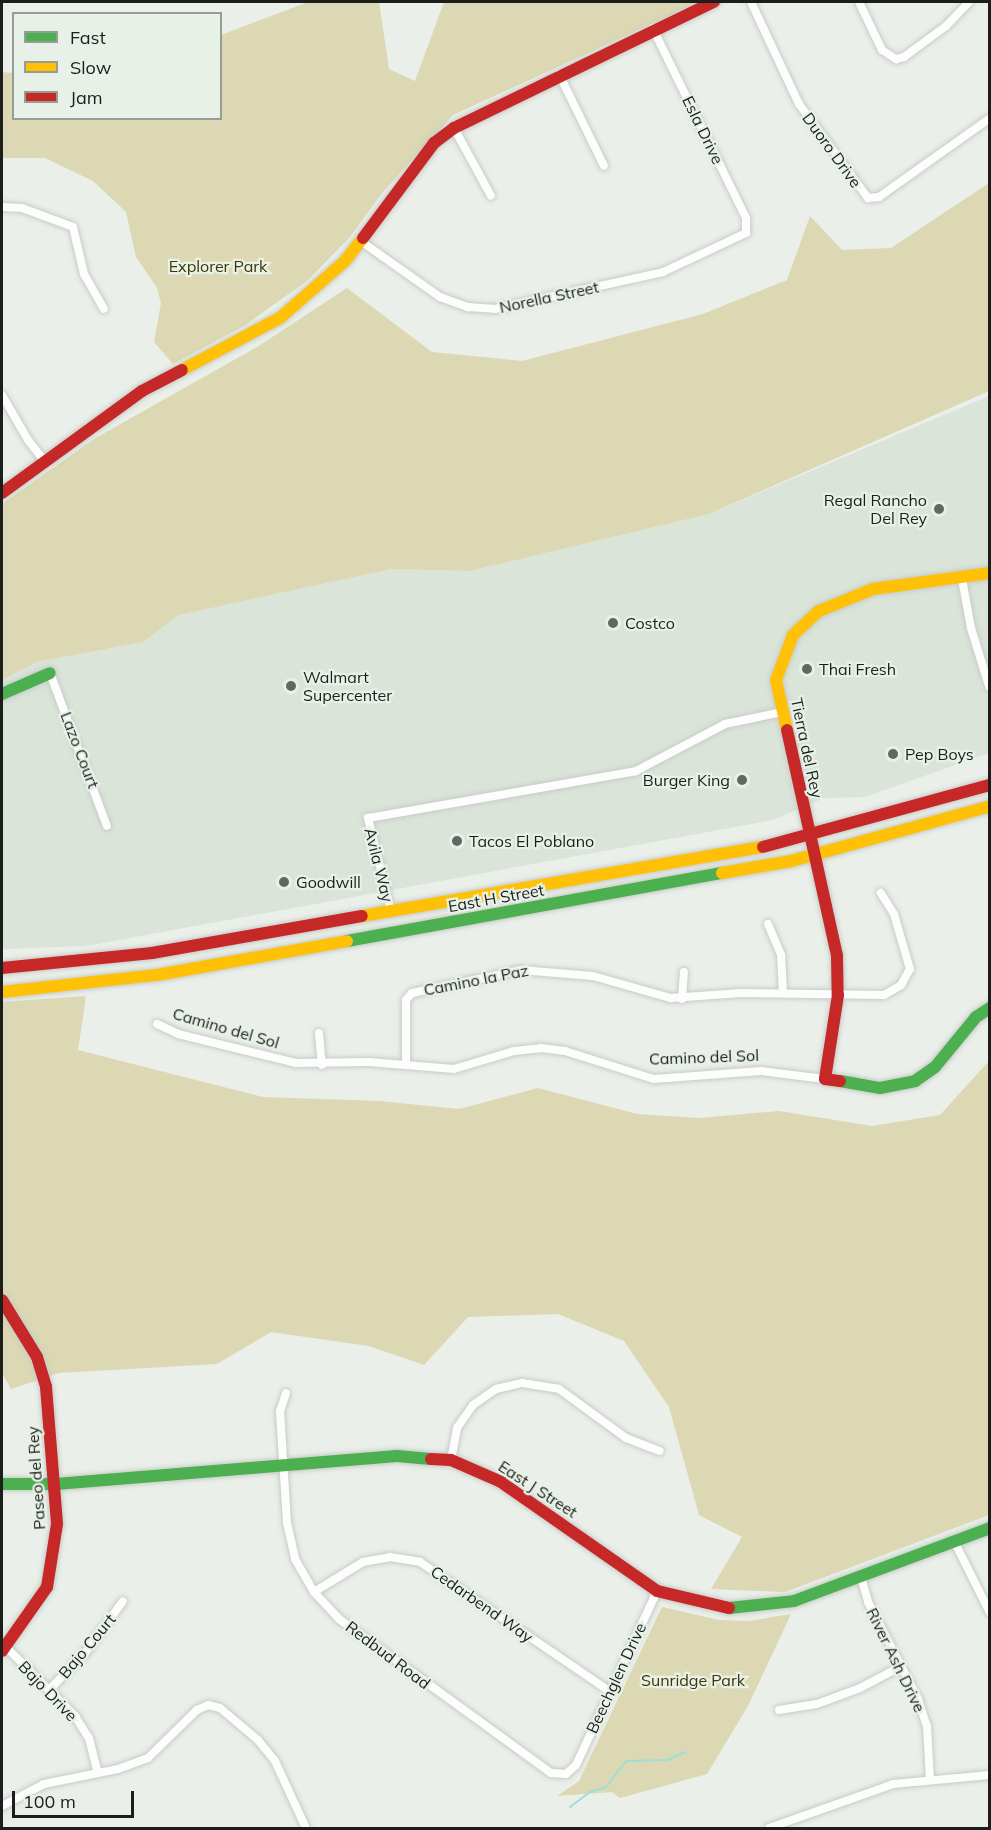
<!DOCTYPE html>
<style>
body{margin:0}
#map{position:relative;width:991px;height:1830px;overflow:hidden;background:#eaefe9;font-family:Mulish,sans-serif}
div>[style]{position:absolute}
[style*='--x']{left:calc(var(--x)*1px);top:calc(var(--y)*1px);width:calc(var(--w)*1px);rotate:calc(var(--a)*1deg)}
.built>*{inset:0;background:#dae4d9}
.green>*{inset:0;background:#dbd8b3}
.stream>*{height:2px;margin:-1px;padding:0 1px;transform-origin:1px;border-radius:1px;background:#9fded6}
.roads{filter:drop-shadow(0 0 2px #c8ccc7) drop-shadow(0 0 2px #c8ccc7)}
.street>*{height:8px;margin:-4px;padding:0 4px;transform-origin:4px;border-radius:4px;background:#fcfdfc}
.fast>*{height:12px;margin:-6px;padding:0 6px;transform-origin:6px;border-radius:6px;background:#4caf50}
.slow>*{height:12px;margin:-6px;padding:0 6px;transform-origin:6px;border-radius:6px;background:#ffc107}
.jam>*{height:12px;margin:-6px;padding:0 6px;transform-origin:6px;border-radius:6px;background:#c62828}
.dots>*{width:16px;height:16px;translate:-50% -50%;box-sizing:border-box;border:3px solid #e8f1e7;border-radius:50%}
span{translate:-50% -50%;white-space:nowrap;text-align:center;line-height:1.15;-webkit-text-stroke:4.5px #e8f1e7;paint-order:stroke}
.street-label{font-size:16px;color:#1b1e1b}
.park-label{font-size:16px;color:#3d3600}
.poi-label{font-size:16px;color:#1b1e1b}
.right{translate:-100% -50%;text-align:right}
.left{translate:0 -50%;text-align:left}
.frame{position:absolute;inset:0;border:3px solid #1b1e1b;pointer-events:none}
.legend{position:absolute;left:12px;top:12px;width:210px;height:108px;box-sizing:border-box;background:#e8f1e7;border:2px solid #969d95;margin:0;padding:8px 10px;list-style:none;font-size:18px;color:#1b1e1b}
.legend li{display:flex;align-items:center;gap:12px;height:30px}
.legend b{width:30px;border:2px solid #969d95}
.scale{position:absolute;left:12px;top:1791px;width:122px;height:27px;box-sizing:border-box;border:3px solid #1b1e1b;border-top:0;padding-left:8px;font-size:18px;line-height:21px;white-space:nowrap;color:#1b1e1b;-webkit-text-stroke:4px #e8f1e7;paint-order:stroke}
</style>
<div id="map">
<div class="built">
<i style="clip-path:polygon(989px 396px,989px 753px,865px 797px,824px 798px,773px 820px,86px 946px,2px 949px,2px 680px,37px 662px,143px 642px,179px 615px,391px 569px,470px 571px,709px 514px)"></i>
</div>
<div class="green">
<i style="clip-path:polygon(308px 2px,379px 2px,389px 69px,415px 81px,444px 2px,699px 2px,453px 115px,382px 193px,350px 237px,307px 281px,244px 326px,173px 364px,154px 342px,161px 303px,157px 288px,136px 257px,126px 212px,93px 181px,45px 158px,2px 158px,2px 72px,13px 73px,14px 118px,220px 118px,221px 35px)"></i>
<i style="clip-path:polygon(989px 183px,989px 391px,709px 514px,470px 571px,391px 569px,179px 615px,143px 642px,37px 662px,2px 680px,2px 504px,94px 439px,257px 347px,347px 288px,432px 352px,522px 361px,703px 314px,787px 280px,810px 216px,842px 250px,891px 248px)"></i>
<i style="clip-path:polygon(86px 996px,78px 1050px,263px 1097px,379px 1101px,459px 1109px,538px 1088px,637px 1114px,699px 1118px,779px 1111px,872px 1126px,940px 1115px,989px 1061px,989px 1515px,785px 1592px,711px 1589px,742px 1537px,699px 1515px,669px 1407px,624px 1341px,558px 1314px,468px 1317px,424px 1365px,369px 1346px,271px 1332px,217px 1364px,59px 1373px,11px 1389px,2px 1373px,2px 1002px)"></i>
<i style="clip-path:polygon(662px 1607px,719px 1620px,749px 1621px,791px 1614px,748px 1706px,707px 1774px,620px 1798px,612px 1792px,557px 1796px,579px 1781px)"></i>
</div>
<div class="stream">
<i style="--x:570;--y:1807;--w:25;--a:-37"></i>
<i style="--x:590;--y:1792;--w:17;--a:-17"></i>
<i style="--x:606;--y:1787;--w:33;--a:-52"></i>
<i style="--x:626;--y:1761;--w:42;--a:-1.4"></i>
<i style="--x:668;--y:1760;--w:19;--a:-25"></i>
</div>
<div class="roads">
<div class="street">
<i style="--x:751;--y:2;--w:113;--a:64.8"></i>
<i style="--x:799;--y:104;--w:117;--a:53.7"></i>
<i style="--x:868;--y:198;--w:11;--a:-5"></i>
<i style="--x:879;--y:197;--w:136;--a:-35.4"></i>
<i style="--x:859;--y:2;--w:53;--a:64.4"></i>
<i style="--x:882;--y:50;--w:17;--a:33"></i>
<i style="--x:896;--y:59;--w:8;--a:-14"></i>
<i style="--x:904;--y:57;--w:52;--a:-36.4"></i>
<i style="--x:946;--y:26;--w:33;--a:-46"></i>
<i style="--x:559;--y:74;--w:102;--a:63.9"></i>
<i style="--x:454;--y:128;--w:77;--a:61.4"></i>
<i style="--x:2;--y:207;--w:20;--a:3"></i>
<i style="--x:22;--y:208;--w:54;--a:20.4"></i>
<i style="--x:73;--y:227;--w:48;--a:76.8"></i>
<i style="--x:84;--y:274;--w:40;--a:60.3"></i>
<i style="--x:362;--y:242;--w:95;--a:35.2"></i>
<i style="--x:440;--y:297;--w:30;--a:20"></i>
<i style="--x:468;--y:307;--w:27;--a:4"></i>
<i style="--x:495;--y:309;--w:172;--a:-12.4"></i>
<i style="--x:663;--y:272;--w:92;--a:-25.2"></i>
<i style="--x:746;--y:233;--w:15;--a:-90"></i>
<i style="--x:746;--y:218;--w:211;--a:-116.2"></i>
<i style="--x:2;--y:395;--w:52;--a:60"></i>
<i style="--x:28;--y:440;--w:28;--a:52"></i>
<i style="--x:962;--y:579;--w:50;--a:79.6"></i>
<i style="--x:971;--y:628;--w:61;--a:72.8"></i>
<i style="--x:50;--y:673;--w:163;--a:69.6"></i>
<i style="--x:391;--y:911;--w:96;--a:-103.9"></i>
<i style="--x:368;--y:818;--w:272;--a:-9.9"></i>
<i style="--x:636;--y:771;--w:101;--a:-27.8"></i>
<i style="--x:725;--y:724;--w:58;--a:-11.9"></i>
<i style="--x:768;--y:924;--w:34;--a:67"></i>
<i style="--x:781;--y:955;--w:38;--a:87"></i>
<i style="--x:682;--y:999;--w:27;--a:-86"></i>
<i style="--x:157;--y:1024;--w:23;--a:25"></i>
<i style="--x:178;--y:1034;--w:122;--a:13.8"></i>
<i style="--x:296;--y:1063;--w:73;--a:-0.8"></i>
<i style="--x:369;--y:1062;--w:85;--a:4.7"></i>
<i style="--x:454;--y:1069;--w:63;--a:-16.7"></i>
<i style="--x:514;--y:1051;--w:27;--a:-6"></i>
<i style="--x:541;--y:1048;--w:24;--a:7"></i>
<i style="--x:565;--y:1051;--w:93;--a:17.5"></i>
<i style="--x:654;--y:1079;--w:107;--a:-4.3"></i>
<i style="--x:761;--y:1071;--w:64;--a:7.1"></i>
<i style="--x:319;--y:1033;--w:32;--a:85"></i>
<i style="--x:406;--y:1065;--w:65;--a:-90"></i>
<i style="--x:406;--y:1000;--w:9;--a:-49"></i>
<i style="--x:412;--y:993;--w:111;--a:-11.9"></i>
<i style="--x:521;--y:970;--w:72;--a:4.8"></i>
<i style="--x:593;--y:976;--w:81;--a:15.8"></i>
<i style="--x:671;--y:998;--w:70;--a:-4.1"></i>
<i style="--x:741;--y:993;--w:143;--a:0.8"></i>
<i style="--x:884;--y:995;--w:20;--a:-30"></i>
<i style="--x:901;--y:985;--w:18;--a:-61"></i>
<i style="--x:910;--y:969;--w:57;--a:-106.2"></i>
<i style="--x:894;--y:914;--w:25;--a:-122"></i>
<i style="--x:286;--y:1393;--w:19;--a:108"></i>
<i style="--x:280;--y:1411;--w:112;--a:86.4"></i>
<i style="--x:287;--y:1523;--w:37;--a:77"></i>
<i style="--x:295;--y:1559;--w:38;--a:60"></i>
<i style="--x:314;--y:1592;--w:37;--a:47"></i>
<i style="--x:339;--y:1619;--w:262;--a:36"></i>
<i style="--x:551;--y:1773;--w:15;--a:4"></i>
<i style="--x:566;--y:1774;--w:13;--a:-42"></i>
<i style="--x:576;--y:1765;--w:192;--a:-65"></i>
<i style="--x:451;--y:1460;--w:33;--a:-79"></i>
<i style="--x:457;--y:1428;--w:28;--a:-55"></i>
<i style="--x:473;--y:1405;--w:28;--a:-35"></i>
<i style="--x:496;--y:1389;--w:27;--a:-13"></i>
<i style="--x:522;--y:1383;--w:37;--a:9"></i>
<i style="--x:559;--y:1389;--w:83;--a:36.2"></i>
<i style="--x:626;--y:1438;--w:36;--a:21"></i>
<i style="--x:954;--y:1541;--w:80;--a:63.4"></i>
<i style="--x:861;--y:1577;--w:26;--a:74"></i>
<i style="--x:868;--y:1602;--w:109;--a:62.7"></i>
<i style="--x:918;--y:1699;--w:28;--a:72"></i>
<i style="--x:927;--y:1726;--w:53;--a:86.8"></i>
<i style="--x:314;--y:1592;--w:57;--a:-31.5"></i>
<i style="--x:363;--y:1562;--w:27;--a:-10"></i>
<i style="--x:390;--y:1557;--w:30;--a:9"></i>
<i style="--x:420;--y:1562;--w:229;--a:34.3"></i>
<i style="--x:6;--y:1647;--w:98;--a:45"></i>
<i style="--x:75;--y:1716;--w:26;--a:58"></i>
<i style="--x:89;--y:1738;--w:34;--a:76"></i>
<i style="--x:50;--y:1689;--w:50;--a:-45.8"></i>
<i style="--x:85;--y:1653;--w:64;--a:-53.8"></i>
<i style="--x:779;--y:1710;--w:38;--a:-9"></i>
<i style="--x:817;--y:1704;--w:46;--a:-20.4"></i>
<i style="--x:860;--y:1688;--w:45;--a:-27.7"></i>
<i style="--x:2;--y:1806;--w:47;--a:-27.6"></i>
<i style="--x:44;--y:1784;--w:76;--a:-11.5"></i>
<i style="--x:118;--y:1769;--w:32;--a:-20"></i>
<i style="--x:148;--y:1758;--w:69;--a:-44.4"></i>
<i style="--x:197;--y:1710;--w:12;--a:-24"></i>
<i style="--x:208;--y:1705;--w:12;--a:14"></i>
<i style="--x:220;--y:1708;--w:50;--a:40.1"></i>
<i style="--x:258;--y:1740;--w:27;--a:51"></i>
<i style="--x:275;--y:1761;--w:74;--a:65.2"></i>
<i style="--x:769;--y:1828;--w:132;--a:-19.5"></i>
<i style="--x:893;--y:1784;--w:97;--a:-5.3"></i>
</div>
<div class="fast">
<i style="--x:2;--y:694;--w:52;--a:-23.6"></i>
<i style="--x:347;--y:941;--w:381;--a:-10.3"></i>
<i style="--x:840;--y:1081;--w:41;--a:9.9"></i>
<i style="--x:880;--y:1088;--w:36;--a:-11"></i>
<i style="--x:915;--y:1081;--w:24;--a:-35"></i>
<i style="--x:935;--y:1067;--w:65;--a:-50.6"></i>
<i style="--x:976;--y:1017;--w:17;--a:-33"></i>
<i style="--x:2;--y:1484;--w:54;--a:0"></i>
<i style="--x:56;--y:1484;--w:342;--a:-4.7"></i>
<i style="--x:397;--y:1456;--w:34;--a:5"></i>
<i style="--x:729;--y:1608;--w:65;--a:-6.1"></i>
<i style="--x:794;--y:1601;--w:209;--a:-20.4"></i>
</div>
<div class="slow">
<i style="--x:182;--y:370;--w:111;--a:-28"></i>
<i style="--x:280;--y:318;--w:86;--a:-41.2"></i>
<i style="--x:345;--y:261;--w:29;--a:-52"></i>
<i style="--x:787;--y:730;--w:51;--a:-102.4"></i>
<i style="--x:776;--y:680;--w:48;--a:-69.3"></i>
<i style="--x:793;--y:635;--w:35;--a:-43"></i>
<i style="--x:819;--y:611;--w:58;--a:-22.2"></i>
<i style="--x:873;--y:589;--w:118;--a:-7.8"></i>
<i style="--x:722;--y:873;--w:70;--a:-9.9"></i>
<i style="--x:791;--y:861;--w:206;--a:-15.4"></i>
<i style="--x:362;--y:916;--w:407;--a:-9.8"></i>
<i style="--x:2;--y:992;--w:156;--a:-6.3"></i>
<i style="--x:157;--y:975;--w:193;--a:-10.1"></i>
</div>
<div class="jam">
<i style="--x:363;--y:238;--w:119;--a:-53.2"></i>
<i style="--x:434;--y:143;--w:25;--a:-37"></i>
<i style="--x:454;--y:128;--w:289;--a:-25.9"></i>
<i style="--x:2;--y:493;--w:173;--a:-36.1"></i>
<i style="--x:142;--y:391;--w:45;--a:-27.7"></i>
<i style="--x:787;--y:730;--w:231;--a:77.5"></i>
<i style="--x:837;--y:956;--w:39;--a:89"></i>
<i style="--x:838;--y:995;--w:85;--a:98.8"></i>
<i style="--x:825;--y:1079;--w:15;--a:8"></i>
<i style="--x:763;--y:847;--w:235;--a:-15.3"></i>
<i style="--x:2;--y:968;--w:151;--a:-5.7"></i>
<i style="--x:152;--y:953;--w:213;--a:-10"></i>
<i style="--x:2;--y:1300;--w:67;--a:58.4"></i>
<i style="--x:37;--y:1357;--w:31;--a:73"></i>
<i style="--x:46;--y:1387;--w:137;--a:85.4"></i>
<i style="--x:57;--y:1524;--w:64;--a:99"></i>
<i style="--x:47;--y:1587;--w:78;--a:125.1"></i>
<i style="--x:431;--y:1459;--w:20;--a:3"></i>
<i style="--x:451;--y:1460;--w:55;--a:23.7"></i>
<i style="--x:501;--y:1482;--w:190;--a:34.9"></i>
<i style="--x:657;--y:1591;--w:74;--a:13.3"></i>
</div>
</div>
<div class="dots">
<i style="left:939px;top:509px;background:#636763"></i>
<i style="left:613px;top:623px;background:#636763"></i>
<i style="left:807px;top:669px;background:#636763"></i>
<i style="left:291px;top:686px;background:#636763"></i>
<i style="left:893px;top:754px;background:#636763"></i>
<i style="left:742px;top:780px;background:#636763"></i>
<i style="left:457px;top:841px;background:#636763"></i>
<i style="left:284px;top:882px;background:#636763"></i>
</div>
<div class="street-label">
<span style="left:703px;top:130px;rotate:64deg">Esla Drive</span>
<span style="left:832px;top:150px;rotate:54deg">Duoro Drive</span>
<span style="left:549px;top:297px;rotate:-12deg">Norella Street</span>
<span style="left:807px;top:748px;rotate:78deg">Tierra del Rey</span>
<span style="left:80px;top:750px;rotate:69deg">Lazo Court</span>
<span style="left:379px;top:865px;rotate:76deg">Avila Way</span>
<span style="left:496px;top:898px;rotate:-10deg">East H Street</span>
<span style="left:476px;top:980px;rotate:-11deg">Camino la Paz</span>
<span style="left:226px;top:1028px;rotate:16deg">Camino del Sol</span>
<span style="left:704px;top:1057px;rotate:-2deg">Camino del Sol</span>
<span style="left:36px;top:1478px;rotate:-94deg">Paseo del Rey</span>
<span style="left:538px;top:1489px;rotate:33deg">East J Street</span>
<span style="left:482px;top:1604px;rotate:35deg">Cedarbend Way</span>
<span style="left:87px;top:1646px;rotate:-50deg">Bajo Court</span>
<span style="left:388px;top:1655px;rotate:37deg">Redbud Road</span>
<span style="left:896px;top:1660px;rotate:64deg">River Ash Drive</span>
<span style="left:616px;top:1678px;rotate:-65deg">Beechglen Drive</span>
<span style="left:48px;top:1691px;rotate:46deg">Bajo Drive</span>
</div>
<div class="park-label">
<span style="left:218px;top:266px">Explorer Park</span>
<span style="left:693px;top:1680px">Sunridge Park</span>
</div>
<div class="poi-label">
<span class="right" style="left:927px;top:509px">Regal Rancho<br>Del Rey</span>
<span class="left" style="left:625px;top:623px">Costco</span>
<span class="left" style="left:819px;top:669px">Thai Fresh</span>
<span class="left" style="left:303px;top:686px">Walmart<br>Supercenter</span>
<span class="left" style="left:905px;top:754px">Pep Boys</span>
<span class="right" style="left:730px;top:780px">Burger King</span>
<span class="left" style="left:469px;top:841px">Tacos El Poblano</span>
<span class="left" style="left:296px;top:882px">Goodwill</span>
</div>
<div class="frame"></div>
<ul class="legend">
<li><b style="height:8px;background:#4caf50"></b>Fast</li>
<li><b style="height:8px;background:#ffc107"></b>Slow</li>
<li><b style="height:8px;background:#c62828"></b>Jam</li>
</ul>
<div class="scale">100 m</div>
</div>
